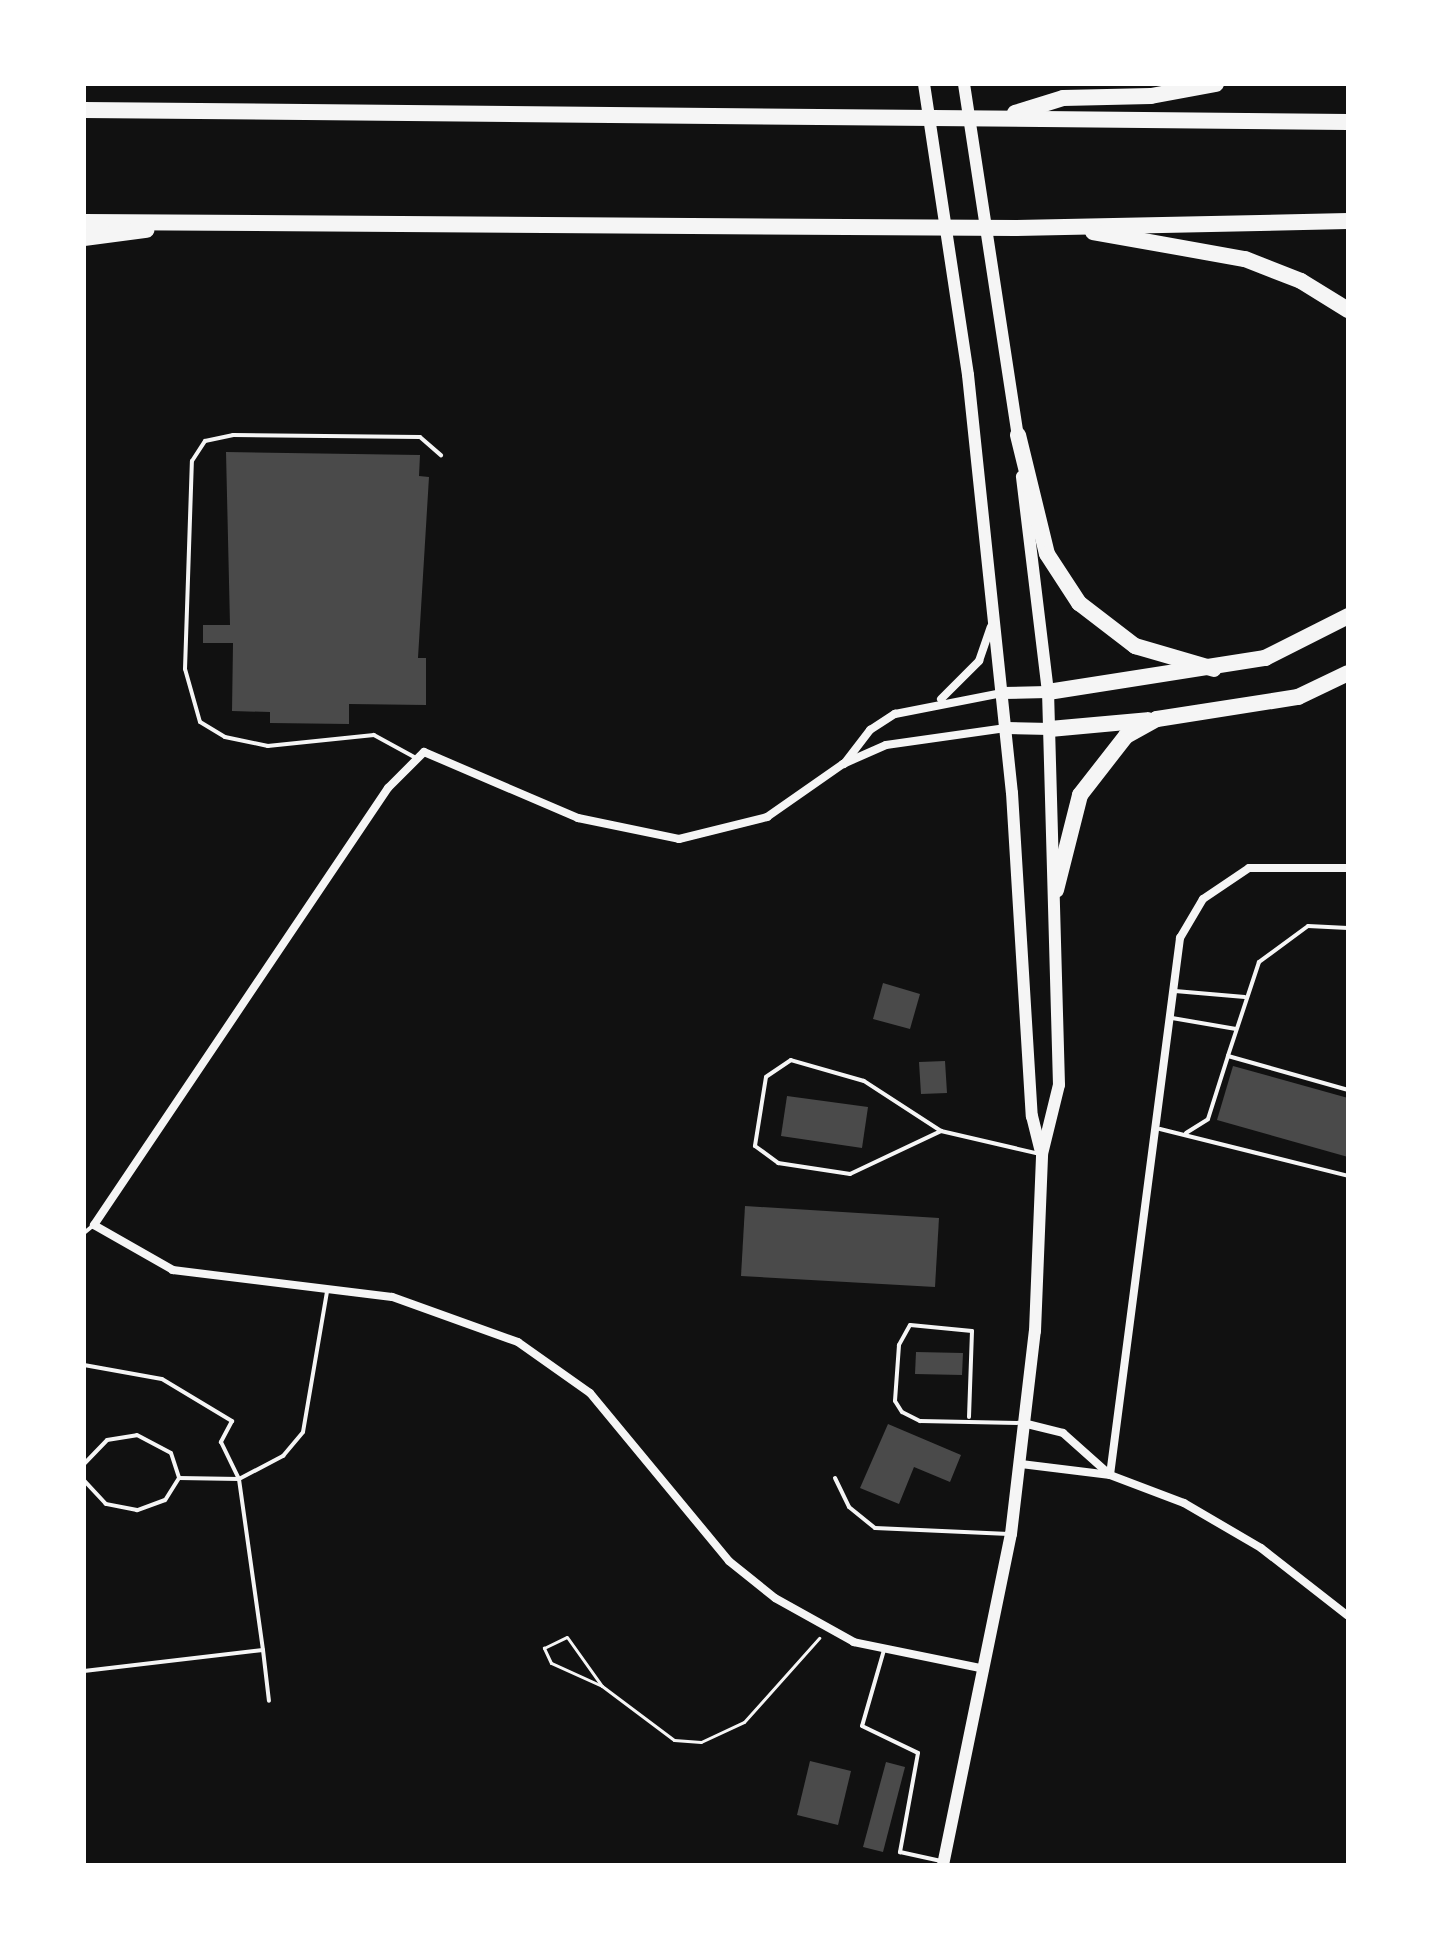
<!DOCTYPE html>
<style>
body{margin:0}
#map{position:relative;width:1432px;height:1949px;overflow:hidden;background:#111;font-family:Merriweather,serif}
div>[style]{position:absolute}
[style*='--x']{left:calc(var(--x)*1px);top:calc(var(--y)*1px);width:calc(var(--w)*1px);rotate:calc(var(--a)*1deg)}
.building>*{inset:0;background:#4a4a4a}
.path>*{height:3px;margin:-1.5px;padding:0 1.5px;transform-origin:1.5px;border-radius:1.5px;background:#f5f5f5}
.service>*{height:4px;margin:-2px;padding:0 2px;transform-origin:2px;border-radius:2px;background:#f5f5f5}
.minor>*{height:8px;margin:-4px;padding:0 4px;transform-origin:4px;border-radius:4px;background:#f5f5f5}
.secondary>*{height:12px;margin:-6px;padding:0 6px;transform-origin:6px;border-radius:6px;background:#f5f5f5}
.motorway>*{height:16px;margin:-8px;padding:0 8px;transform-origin:8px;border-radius:8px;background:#f5f5f5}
span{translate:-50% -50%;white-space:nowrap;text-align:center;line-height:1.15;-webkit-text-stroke:8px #fff;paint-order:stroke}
.frame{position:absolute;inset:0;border:86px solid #fff;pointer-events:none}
</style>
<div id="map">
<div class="building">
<i style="clip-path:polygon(226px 452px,420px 455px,419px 476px,429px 477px,418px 658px,426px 658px,426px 705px,349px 704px,349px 724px,270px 723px,270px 712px,232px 711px,233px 643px,203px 643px,203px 625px,230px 625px)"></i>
<i style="clip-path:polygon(883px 983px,920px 994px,910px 1029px,873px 1019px)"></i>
<i style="clip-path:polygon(945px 1061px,947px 1093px,921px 1094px,919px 1062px)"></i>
<i style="clip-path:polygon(1233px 1066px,1348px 1098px,1348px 1157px,1217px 1120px)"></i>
<i style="clip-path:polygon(787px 1096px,868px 1107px,862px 1148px,781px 1136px)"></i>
<i style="clip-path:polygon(745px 1206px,939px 1218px,935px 1287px,741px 1276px)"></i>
<i style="clip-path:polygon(916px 1352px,963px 1353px,962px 1375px,915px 1374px)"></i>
<i style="clip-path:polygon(888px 1424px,961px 1455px,950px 1482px,914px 1467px,899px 1504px,860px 1488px)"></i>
<i style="clip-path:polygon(810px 1761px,851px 1771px,838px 1825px,797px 1815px)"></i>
<i style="clip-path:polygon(886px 1762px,905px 1767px,883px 1852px,863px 1847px)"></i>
</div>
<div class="path">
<i style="--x:602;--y:1686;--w:56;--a:-155.7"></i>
<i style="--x:551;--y:1663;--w:17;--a:-115"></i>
<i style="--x:544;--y:1648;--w:25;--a:-26"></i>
<i style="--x:567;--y:1637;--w:60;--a:54.5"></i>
<i style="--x:602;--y:1686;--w:90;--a:36.9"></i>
<i style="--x:674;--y:1740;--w:27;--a:4"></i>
<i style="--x:701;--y:1742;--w:47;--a:-24.9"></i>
<i style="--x:744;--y:1722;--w:113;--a:-48.2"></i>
</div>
<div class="service">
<i style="--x:416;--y:758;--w:48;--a:-151.3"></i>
<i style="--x:374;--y:735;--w:107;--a:174.1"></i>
<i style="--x:268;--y:746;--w:44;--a:-168.2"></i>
<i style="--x:225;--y:737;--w:29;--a:-149"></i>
<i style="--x:200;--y:722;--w:55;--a:-105.8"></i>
<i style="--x:185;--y:669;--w:208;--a:-88.1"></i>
<i style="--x:192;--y:461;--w:24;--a:-57"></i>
<i style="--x:205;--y:441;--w:29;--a:-12"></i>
<i style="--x:233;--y:435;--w:187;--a:0.6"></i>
<i style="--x:420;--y:437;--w:28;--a:41"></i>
<i style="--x:1348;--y:928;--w:40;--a:-177.1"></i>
<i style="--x:1308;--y:926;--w:61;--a:143.7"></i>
<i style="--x:1259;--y:962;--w:99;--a:108.3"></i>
<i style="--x:1228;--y:1056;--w:125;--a:15.8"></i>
<i style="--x:1175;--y:991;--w:70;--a:4.9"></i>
<i style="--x:1172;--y:1018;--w:65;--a:9.8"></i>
<i style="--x:1160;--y:1129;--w:194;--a:14"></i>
<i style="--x:941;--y:1131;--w:92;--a:-147"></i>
<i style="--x:864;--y:1081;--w:76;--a:-164"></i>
<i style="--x:791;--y:1060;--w:30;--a:146"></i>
<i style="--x:766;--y:1077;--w:70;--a:99.1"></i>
<i style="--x:755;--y:1146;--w:29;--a:36"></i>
<i style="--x:778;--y:1163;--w:73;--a:8.7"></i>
<i style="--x:850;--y:1174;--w:101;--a:-25.3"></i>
<i style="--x:941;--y:1131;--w:102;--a:13.1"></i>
<i style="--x:1186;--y:1133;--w:26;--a:-32"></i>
<i style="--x:1208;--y:1119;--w:66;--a:-72.4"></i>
<i style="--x:84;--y:1233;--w:13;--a:-39"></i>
<i style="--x:84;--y:1365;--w:79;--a:10.2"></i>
<i style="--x:162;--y:1379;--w:82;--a:31"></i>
<i style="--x:232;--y:1421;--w:24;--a:118"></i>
<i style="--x:221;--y:1442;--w:41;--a:64.1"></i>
<i style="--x:969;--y:1417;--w:86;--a:-88"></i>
<i style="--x:972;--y:1331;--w:62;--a:-174.5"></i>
<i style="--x:910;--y:1325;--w:23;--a:119"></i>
<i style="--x:899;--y:1345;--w:56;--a:94.1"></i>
<i style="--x:895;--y:1401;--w:13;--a:58"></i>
<i style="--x:902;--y:1412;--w:20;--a:27"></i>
<i style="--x:920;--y:1421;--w:101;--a:1.1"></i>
<i style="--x:84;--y:1464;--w:33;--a:-46"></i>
<i style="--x:107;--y:1440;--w:30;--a:-9"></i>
<i style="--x:137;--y:1435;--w:38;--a:28"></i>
<i style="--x:171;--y:1453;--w:26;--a:72"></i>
<i style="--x:179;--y:1478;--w:26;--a:122"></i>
<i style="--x:165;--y:1500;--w:30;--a:160"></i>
<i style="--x:137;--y:1510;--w:32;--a:-169"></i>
<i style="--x:106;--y:1504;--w:33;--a:-133"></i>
<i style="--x:179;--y:1478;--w:60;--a:1"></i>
<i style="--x:835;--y:1478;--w:32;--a:64"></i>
<i style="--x:849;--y:1507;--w:33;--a:39"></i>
<i style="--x:875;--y:1528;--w:134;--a:2.6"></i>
<i style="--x:263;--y:1650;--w:51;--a:83.3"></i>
<i style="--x:884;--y:1650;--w:79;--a:106.1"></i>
<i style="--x:862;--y:1726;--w:62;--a:25.7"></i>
<i style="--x:918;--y:1753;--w:101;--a:100.3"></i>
<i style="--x:900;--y:1852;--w:42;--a:12.4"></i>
<i style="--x:84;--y:1671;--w:180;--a:-6.7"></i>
<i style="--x:263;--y:1650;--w:173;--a:-98"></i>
<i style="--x:239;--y:1479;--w:50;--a:-27.6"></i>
<i style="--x:283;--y:1456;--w:31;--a:-50"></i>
<i style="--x:303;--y:1432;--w:143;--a:-80.3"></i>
</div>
<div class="minor">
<i style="--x:941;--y:699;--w:54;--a:-45"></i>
<i style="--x:979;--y:661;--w:36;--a:-71"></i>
<i style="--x:844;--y:764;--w:43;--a:-52.6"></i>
<i style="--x:870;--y:730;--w:30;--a:-33"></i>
<i style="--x:895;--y:714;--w:109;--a:-11.1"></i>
<i style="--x:1027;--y:1424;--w:37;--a:14"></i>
<i style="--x:1063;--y:1433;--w:62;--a:41.7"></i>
<i style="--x:1021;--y:1464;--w:90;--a:7"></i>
<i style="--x:1110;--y:1475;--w:79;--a:20.7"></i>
<i style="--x:1184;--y:1503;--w:89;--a:30.3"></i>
<i style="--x:1261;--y:1548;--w:110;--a:38"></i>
<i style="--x:1110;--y:1475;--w:542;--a:-82.57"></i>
<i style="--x:1180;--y:938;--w:45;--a:-59.5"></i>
<i style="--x:1203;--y:899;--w:55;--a:-34"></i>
<i style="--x:1249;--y:868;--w:99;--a:0"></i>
<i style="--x:985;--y:1669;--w:134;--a:-168.4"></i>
<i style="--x:854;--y:1642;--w:90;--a:-150.9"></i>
<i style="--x:775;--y:1598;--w:59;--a:-141.2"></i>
<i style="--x:729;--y:1561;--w:218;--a:-129.6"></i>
<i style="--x:590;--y:1393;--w:88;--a:-144.7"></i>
<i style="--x:518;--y:1342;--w:134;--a:-160.3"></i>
<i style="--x:392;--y:1297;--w:221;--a:-173"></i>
<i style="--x:173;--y:1270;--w:91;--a:-150.3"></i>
<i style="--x:94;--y:1225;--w:527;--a:-56.07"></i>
<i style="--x:388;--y:788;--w:51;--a:-45"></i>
<i style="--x:424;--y:752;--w:168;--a:23.2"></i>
<i style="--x:578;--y:818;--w:103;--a:11.7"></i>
<i style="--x:679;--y:839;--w:91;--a:-14"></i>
<i style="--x:767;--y:817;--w:93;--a:-34.9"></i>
<i style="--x:843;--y:764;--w:47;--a:-23.8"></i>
<i style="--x:886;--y:745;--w:121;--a:-8.1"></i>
</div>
<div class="secondary">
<i style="--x:924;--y:84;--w:294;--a:81.4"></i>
<i style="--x:968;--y:375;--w:420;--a:84"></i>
<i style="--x:1012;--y:793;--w:324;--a:86.5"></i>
<i style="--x:1032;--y:1116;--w:36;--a:76"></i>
<i style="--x:964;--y:84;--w:363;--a:81.3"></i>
<i style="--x:1002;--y:693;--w:46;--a:-1.2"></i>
<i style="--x:1006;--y:728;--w:44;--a:1.3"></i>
<i style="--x:943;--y:1865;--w:338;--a:-78.4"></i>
<i style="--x:1011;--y:1534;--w:204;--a:-83.3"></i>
<i style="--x:1035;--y:1331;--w:177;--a:-87.7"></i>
<i style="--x:1042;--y:1154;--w:71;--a:-76.2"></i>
<i style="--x:1059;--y:1085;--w:393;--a:-91.6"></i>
<i style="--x:1048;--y:692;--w:217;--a:-96.9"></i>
</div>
<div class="motorway">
<i style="--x:84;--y:110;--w:1264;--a:0.54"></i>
<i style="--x:1015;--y:113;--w:50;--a:-17.4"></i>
<i style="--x:1063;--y:98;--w:88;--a:-1.3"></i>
<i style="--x:1151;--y:96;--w:66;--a:-10.5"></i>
<i style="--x:84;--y:222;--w:932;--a:0.37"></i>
<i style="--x:1016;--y:228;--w:332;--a:-1.2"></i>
<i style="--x:1093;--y:232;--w:154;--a:10.1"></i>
<i style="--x:1245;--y:259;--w:60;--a:21.4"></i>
<i style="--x:1301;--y:281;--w:55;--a:31.7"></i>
<i style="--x:84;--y:238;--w:63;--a:-7.4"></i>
<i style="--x:1018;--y:435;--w:122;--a:76.3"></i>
<i style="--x:1047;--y:554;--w:59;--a:56.9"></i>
<i style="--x:1079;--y:603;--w:71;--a:37.5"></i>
<i style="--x:1135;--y:646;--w:82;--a:16.2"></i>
<i style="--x:1048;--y:692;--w:220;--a:-8.9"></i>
<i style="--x:1265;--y:658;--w:93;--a:-26.8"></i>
<i style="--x:1050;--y:729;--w:98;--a:-5.2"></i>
<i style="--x:1056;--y:890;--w:98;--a:-75.8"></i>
<i style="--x:1080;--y:795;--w:75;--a:-52.1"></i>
<i style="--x:1126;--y:736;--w:35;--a:-29"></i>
<i style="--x:1157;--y:719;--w:143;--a:-8.9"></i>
<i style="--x:1298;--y:697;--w:55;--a:-25.6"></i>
</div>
<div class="frame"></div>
</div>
